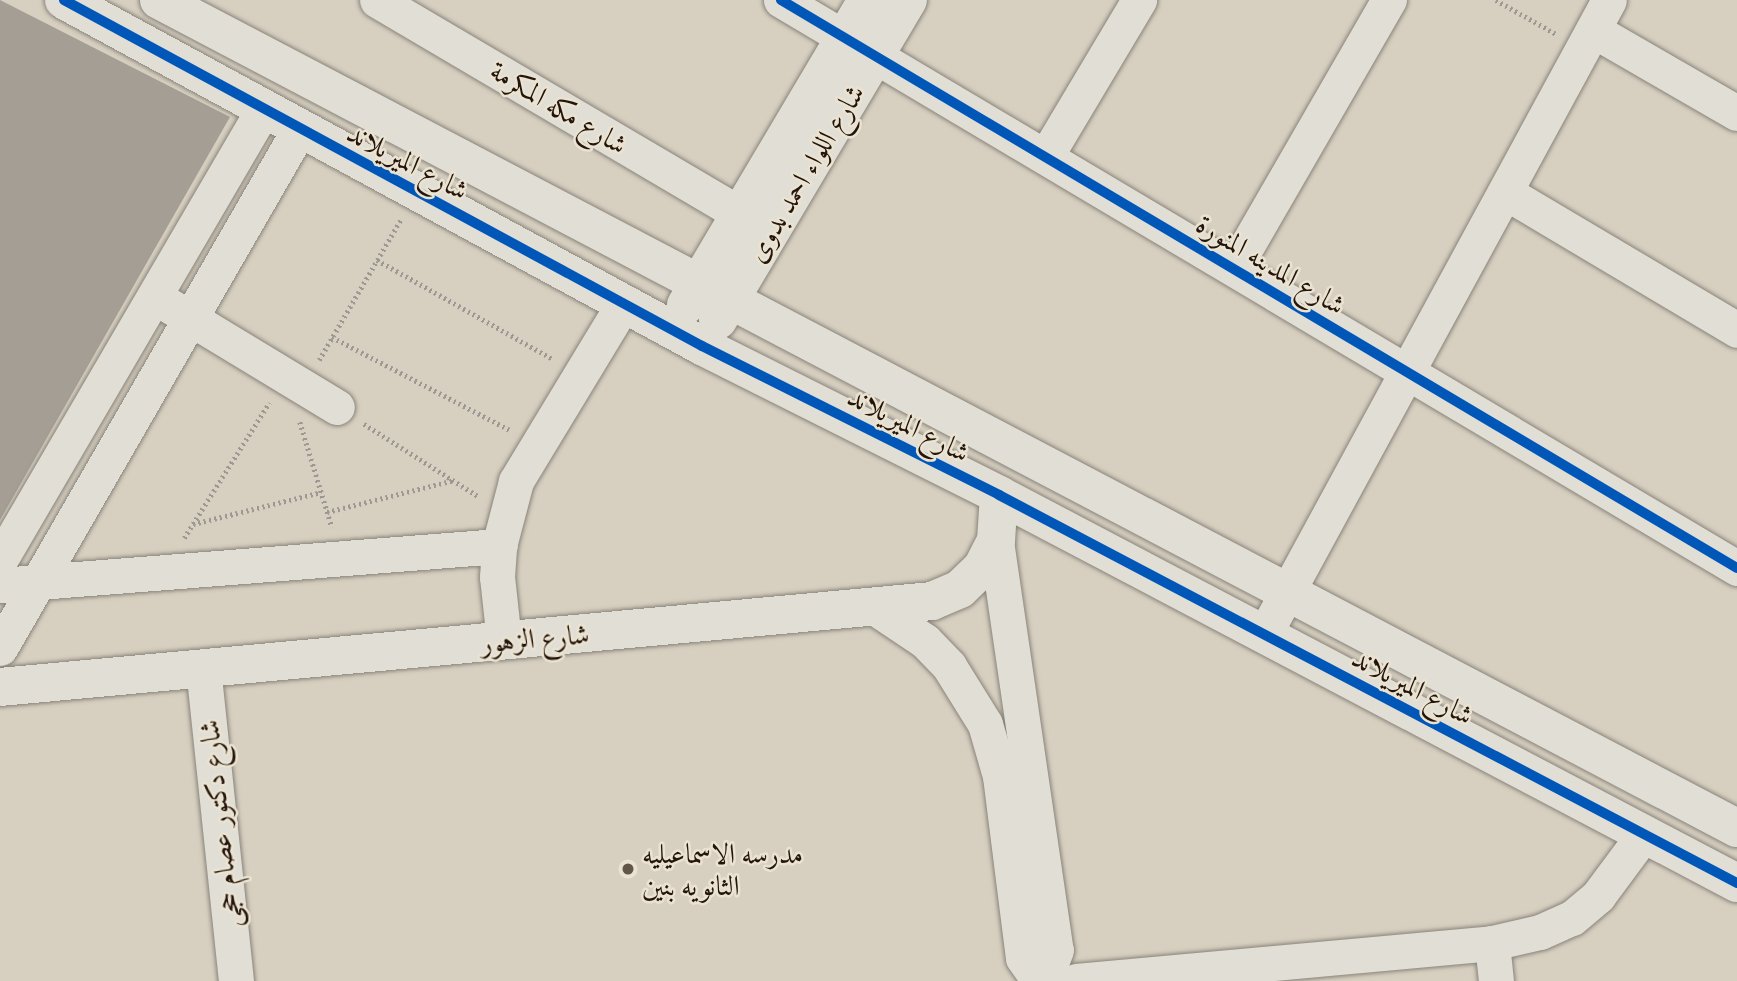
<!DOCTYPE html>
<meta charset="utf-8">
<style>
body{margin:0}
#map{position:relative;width:1737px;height:981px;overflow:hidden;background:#d7d0c1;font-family:"Gentium Book Plus",Amiri,serif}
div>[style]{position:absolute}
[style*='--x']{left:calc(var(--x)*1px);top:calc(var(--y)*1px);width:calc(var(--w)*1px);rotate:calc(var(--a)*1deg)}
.building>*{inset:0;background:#a49e94}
.path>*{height:4.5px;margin-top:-2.25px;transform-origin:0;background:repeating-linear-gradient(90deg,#9d9992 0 2px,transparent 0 5.5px)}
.roads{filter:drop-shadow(0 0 2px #89837a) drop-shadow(0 0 2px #89837a)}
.minor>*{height:35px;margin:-17.5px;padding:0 17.5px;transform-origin:17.5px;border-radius:17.5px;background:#e1ded5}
.tertiary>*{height:38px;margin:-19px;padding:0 19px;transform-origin:19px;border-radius:19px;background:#e1ded5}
.cycleway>*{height:10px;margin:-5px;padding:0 5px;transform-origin:5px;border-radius:5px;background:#0057b8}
.dots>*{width:19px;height:19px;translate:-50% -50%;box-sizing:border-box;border:4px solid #ebe3d1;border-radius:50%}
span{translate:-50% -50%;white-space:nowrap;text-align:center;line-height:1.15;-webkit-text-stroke:5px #ebe3d1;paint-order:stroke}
.street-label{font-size:28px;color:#23140c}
.poi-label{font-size:28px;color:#23140c}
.left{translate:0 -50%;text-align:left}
</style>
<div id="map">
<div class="building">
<i style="clip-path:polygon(0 0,230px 117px,0 520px)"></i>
</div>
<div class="path">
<i style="--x:1496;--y:0;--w:69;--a:29.5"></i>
<i style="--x:377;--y:260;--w:202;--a:29.4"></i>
<i style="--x:332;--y:337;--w:203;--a:27.6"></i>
<i style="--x:319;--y:360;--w:163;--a:-59.8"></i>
<i style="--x:300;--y:422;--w:110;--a:73.1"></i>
<i style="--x:364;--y:424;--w:135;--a:32.3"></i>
<i style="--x:327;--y:512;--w:131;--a:-14.1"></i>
<i style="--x:193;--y:524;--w:132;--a:-14"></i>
<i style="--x:184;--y:538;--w:160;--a:-57.8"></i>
</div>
<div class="roads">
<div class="minor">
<i style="--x:377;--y:0;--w:421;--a:30.5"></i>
<i style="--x:781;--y:0;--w:1112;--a:30.72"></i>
<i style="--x:1593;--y:30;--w:166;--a:30"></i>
<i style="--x:1046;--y:156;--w:182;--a:-59.2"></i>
<i style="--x:1505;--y:192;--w:270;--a:30.7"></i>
<i style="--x:1234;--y:268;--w:310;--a:-60"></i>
<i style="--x:170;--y:306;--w:195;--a:31.2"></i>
<i style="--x:996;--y:541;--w:413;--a:81.7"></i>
<i style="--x:1056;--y:950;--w:33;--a:111"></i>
<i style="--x:0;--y:560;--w:523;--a:-59.71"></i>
<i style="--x:0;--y:585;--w:501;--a:-4.47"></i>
<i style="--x:874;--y:607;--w:61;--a:33.7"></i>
<i style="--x:925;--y:641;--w:35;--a:46"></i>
<i style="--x:949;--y:666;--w:68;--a:58.2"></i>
<i style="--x:985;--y:724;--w:54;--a:73.9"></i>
<i style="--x:1000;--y:776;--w:183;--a:82.8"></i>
<i style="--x:1023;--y:958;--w:28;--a:55"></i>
<i style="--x:1265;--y:633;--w:720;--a:-61.48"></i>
<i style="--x:504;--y:641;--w:64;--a:-96.2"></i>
<i style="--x:497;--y:577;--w:31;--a:-86"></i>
<i style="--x:499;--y:546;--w:67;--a:-75.3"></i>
<i style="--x:516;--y:481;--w:207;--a:-58.8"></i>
<i style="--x:0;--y:648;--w:600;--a:-60.02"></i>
<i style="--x:203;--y:667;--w:316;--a:84"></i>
<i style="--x:1492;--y:943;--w:38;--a:84"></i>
<i style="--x:1076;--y:981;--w:418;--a:-5.2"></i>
<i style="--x:1492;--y:943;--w:49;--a:-12.9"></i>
<i style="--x:1540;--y:932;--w:35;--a:-24"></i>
<i style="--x:1572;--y:918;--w:34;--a:-40"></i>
<i style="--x:1598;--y:896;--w:77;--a:-53.4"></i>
</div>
<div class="tertiary">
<i style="--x:64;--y:0;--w:726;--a:28.47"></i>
<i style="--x:702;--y:346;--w:332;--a:26.6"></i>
<i style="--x:999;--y:495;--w:834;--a:27.73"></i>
<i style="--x:159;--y:0;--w:1782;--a:27.69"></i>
<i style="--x:686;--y:305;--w:355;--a:-59.3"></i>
<i style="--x:718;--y:320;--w:372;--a:-59.3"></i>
<i style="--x:0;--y:687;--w:936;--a:-5.27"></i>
<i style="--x:932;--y:601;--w:30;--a:-23"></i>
<i style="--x:960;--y:589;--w:30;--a:-44"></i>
<i style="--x:982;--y:568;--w:30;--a:-63"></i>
<i style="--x:996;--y:541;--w:46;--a:-86.3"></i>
</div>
</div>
<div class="cycleway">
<i style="--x:64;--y:0;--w:726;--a:28.47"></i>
<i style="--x:702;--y:346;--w:332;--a:26.6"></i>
<i style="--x:999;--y:495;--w:834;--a:27.73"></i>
<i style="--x:781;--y:0;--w:1112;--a:30.72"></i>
</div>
<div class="dots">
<i style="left:628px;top:869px;background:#62564b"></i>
</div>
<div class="street-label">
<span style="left:559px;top:107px;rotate:31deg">شارع مكه المكرمة</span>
<span style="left:408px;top:161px;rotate:28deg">شارع الميريلاند</span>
<span style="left:805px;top:173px;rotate:-59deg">شارع اللواء احمد بدوى</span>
<span style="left:1271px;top:264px;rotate:31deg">شارع المدينه المنورة</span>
<span style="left:909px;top:424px;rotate:27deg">شارع الميريلاند</span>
<span style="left:535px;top:638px;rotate:-5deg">شارع الزهور</span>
<span style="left:1413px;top:686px;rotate:28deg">شارع الميريلاند</span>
<span style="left:219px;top:824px;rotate:-96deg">شارع دكتور عصام حجى</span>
</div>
<div class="poi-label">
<span class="left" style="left:642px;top:869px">مدرسه الاسماعيليه<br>الثانويه بنين</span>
</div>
</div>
